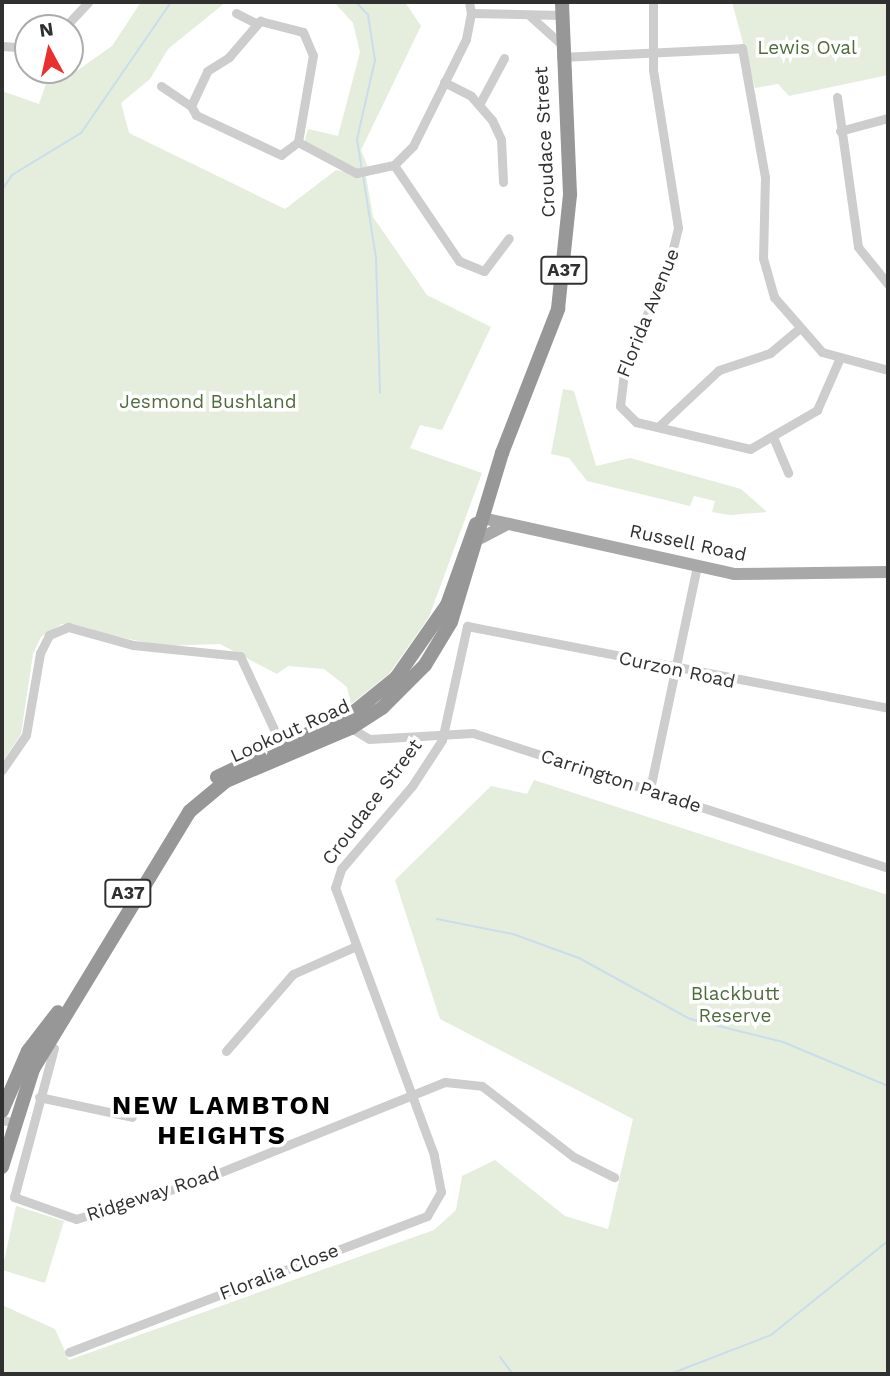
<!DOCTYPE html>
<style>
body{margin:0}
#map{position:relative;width:890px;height:1376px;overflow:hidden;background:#fff;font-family:"Work Sans",sans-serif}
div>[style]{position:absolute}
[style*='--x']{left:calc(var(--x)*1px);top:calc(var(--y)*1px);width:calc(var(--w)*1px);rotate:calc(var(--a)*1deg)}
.green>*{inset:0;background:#e5eddd}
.stream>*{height:2px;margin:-1px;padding:0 1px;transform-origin:1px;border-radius:1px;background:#c9dded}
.minor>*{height:9px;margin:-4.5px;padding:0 4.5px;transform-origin:4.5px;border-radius:4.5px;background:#cdcdcd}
.major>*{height:12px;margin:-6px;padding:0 6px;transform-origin:6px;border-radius:6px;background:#a8a8a8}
.highway>*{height:14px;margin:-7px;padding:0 7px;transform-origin:7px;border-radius:7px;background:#979797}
span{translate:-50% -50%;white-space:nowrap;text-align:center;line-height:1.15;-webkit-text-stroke:7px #fff;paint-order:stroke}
.shield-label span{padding:2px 5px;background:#fff;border:2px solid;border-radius:5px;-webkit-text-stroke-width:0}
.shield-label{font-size:18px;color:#303030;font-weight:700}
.park-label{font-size:19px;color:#4f6d3b}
.street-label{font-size:19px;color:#303030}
.district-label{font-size:26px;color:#000;font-weight:700;letter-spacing:2px}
.frame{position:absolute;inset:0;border:4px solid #303030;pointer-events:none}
.north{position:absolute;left:14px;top:14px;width:70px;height:70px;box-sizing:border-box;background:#fff;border:2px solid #acacac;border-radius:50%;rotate:352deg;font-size:19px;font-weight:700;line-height:28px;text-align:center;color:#303030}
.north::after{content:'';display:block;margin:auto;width:24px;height:32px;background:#ea2f2f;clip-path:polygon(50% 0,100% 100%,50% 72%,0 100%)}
</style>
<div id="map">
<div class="green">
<i style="clip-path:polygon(141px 2px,226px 2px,168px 49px,150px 79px,121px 103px,129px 133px,285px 209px,336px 170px,366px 176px,373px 217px,427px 295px,491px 327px,442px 430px,420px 425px,410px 448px,482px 473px,429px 617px,389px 674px,351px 704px,347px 687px,324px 669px,288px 666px,277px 674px,220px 644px,161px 646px,62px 624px,41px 637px,33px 654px,21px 734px,2px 763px,2px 91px,39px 104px,48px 78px,78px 70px,112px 46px)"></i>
<i style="clip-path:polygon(334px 2px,405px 2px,421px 26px,361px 150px,369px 170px,350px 169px,304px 143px,308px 129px,338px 136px,360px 52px,353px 23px)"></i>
<i style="clip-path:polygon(732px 2px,888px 2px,888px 75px,789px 96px,778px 84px,755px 88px)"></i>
<i style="clip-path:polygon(563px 389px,574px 391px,596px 466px,630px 458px,741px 489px,767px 512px,731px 515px,712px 512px,715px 501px,694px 496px,690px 506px,587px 481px,569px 458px,551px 454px)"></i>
<i style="clip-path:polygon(534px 780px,888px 895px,888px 1374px,2px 1374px,2px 1305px,55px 1329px,69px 1360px,434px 1230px,456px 1210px,462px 1176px,495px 1160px,565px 1216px,608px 1229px,633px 1119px,440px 1019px,395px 880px,491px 786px,527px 794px)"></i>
<i style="clip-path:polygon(16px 1206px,64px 1221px,45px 1283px,2px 1270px)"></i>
</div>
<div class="stream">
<i style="--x:356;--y:2;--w:18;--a:47"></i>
<i style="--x:368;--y:15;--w:46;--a:81.2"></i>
<i style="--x:375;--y:60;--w:81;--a:102.8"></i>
<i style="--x:357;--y:139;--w:31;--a:81"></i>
<i style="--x:363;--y:175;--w:84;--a:81.1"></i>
<i style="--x:376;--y:258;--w:135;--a:88.3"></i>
<i style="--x:2;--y:190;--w:18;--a:-56"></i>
<i style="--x:12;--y:175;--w:81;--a:-31.3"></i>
<i style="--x:81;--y:133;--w:159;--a:-55.5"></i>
<i style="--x:437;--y:919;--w:77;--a:11.2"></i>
<i style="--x:513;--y:934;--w:70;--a:20"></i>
<i style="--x:579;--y:958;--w:127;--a:28.8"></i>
<i style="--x:690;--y:1019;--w:96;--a:13.9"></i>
<i style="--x:783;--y:1042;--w:114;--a:22.7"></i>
<i style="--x:500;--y:1357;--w:21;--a:53"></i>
<i style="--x:670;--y:1374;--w:108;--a:-21.1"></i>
<i style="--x:771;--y:1335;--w:150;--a:-38.8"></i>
</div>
<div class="minor">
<i style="--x:469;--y:2;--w:11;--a:80"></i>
<i style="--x:471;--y:13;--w:90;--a:1.3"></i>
<i style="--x:653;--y:2;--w:68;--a:90"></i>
<i style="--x:653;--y:70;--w:160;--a:81"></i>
<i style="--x:678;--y:228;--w:37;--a:104"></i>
<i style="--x:669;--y:264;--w:109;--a:113.7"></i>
<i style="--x:625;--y:364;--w:42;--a:96.8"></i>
<i style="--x:620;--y:406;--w:23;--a:45"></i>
<i style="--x:636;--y:422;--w:117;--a:13.3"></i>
<i style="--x:750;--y:449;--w:78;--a:-30.2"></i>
<i style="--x:817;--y:410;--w:55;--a:-66.3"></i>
<i style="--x:236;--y:13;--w:22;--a:27"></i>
<i style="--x:530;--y:16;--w:40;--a:42"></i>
<i style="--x:260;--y:21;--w:44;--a:14.3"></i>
<i style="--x:303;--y:32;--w:25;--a:67"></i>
<i style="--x:313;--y:55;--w:88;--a:99.8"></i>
<i style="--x:298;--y:142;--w:21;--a:143"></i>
<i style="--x:281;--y:155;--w:94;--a:-154.8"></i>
<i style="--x:196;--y:115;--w:10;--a:-119"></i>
<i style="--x:191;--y:106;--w:38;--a:-65"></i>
<i style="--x:207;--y:71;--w:26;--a:-32"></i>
<i style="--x:229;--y:57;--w:48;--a:-49.3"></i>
<i style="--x:64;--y:28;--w:35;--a:-47"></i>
<i style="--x:2;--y:46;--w:26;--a:4"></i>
<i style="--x:561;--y:57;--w:181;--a:-2.8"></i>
<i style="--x:742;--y:48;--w:131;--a:79.9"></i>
<i style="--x:765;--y:177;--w:81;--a:91.4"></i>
<i style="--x:763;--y:258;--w:41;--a:74.2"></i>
<i style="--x:774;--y:297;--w:73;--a:48.9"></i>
<i style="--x:822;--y:352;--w:68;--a:15.3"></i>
<i style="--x:444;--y:82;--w:30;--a:27"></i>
<i style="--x:471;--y:96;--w:32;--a:49"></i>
<i style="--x:492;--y:120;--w:21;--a:65"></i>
<i style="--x:501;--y:139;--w:43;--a:87.3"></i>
<i style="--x:161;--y:86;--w:36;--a:34"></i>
<i style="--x:837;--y:97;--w:151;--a:82"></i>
<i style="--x:858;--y:247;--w:48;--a:51"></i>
<i style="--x:480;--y:103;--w:51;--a:-61.9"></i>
<i style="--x:840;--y:131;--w:50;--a:-15.2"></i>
<i style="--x:298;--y:142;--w:66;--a:28.1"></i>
<i style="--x:356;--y:173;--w:39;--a:-12"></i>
<i style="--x:394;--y:165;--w:27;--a:-45"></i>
<i style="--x:413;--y:146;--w:119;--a:-63.6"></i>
<i style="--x:466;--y:39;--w:26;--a:-79"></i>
<i style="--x:394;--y:165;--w:116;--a:55.9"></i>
<i style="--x:459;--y:261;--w:27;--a:22"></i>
<i style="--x:484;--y:271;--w:41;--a:-52.9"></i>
<i style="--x:658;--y:427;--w:83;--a:-43.1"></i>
<i style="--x:719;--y:370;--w:54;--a:-18.4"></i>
<i style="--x:770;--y:353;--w:35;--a:-40"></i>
<i style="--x:773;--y:437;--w:39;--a:67"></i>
<i style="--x:351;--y:728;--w:21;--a:31"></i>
<i style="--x:369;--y:739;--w:104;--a:-3.3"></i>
<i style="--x:473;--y:733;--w:436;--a:18"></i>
<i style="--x:2;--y:770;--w:42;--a:-55.6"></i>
<i style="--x:26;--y:735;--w:83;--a:-80.3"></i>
<i style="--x:40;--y:653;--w:20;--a:-63"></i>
<i style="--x:49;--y:635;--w:21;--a:-23"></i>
<i style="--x:68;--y:627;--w:67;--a:15.5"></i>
<i style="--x:133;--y:645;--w:108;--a:5.9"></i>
<i style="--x:240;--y:656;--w:105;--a:65.1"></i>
<i style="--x:650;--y:789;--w:228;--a:-78.1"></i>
<i style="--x:54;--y:1048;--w:154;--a:105"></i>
<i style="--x:14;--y:1197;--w:66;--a:19.5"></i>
<i style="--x:76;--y:1219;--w:126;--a:-17.1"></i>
<i style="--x:196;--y:1182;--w:268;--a:-21.9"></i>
<i style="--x:445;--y:1082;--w:37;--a:6"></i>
<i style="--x:482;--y:1086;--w:116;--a:37.7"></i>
<i style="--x:574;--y:1157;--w:45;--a:26.6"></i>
<i style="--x:226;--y:1051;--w:102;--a:-49"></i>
<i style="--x:293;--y:974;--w:67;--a:-23.9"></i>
<i style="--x:39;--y:1097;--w:95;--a:12.1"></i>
<i style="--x:2;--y:1120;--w:10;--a:11"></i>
<i style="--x:69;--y:1352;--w:383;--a:-20.8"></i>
<i style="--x:427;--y:1216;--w:28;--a:-60"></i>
<i style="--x:441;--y:1192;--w:38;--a:-101"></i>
<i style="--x:434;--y:1155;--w:285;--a:-110.3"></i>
<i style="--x:335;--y:888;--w:20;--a:-72"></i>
<i style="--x:341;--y:869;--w:109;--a:-49.5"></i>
<i style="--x:412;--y:786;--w:55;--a:-56.9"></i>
<i style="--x:442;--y:740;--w:117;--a:-77.6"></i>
<i style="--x:467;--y:626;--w:429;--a:11"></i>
</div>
<div class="major">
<i style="--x:482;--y:518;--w:258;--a:12.5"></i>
<i style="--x:734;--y:574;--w:154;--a:-0.7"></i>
<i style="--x:481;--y:538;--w:30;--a:-28"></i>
</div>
<div class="highway">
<i style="--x:217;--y:777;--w:152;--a:-25.4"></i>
<i style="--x:354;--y:712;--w:54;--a:-39"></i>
<i style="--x:396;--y:678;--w:89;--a:-55.1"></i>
<i style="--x:447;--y:605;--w:86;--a:-70.3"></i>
<i style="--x:2;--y:1111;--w:65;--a:-66.6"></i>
<i style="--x:28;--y:1051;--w:49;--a:-52.4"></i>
<i style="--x:2;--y:1167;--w:103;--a:-72.4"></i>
<i style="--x:33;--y:1069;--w:302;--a:-58.7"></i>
<i style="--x:190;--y:811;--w:47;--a:-39.8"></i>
<i style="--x:226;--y:781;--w:136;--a:-23"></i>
<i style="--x:351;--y:728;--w:38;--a:-33"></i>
<i style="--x:383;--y:707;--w:59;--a:-45"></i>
<i style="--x:425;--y:665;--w:50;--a:-58.8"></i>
<i style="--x:451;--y:622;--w:177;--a:-73.2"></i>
<i style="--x:502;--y:453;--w:155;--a:-68.7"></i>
<i style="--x:558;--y:309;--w:116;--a:-84"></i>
<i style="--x:570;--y:194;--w:192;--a:-92.4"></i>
</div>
<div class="shield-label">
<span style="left:564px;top:270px">A37</span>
<span style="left:128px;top:893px">A37</span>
</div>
<div class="park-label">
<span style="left:807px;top:48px">Lewis Oval</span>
<span style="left:208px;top:402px">Jesmond Bushland</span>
<span style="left:735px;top:1005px">Blackbutt<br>Reserve</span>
</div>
<div class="street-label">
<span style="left:545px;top:142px;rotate:-93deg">Croudace Street</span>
<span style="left:648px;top:313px;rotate:-68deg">Florida Avenue</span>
<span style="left:688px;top:543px;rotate:12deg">Russell Road</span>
<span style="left:677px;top:670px;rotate:12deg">Curzon Road</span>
<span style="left:290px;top:731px;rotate:-24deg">Lookout Road</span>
<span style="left:621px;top:781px;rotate:18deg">Carrington Parade</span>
<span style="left:372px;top:802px;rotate:-53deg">Croudace Street</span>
<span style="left:153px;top:1194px;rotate:-18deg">Ridgeway Road</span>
<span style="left:279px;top:1272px;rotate:-21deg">Floralia Close</span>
</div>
<div class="district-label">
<span style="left:222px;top:1121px">NEW LAMBTON<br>HEIGHTS</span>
</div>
<div class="frame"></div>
<div class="north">N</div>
</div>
